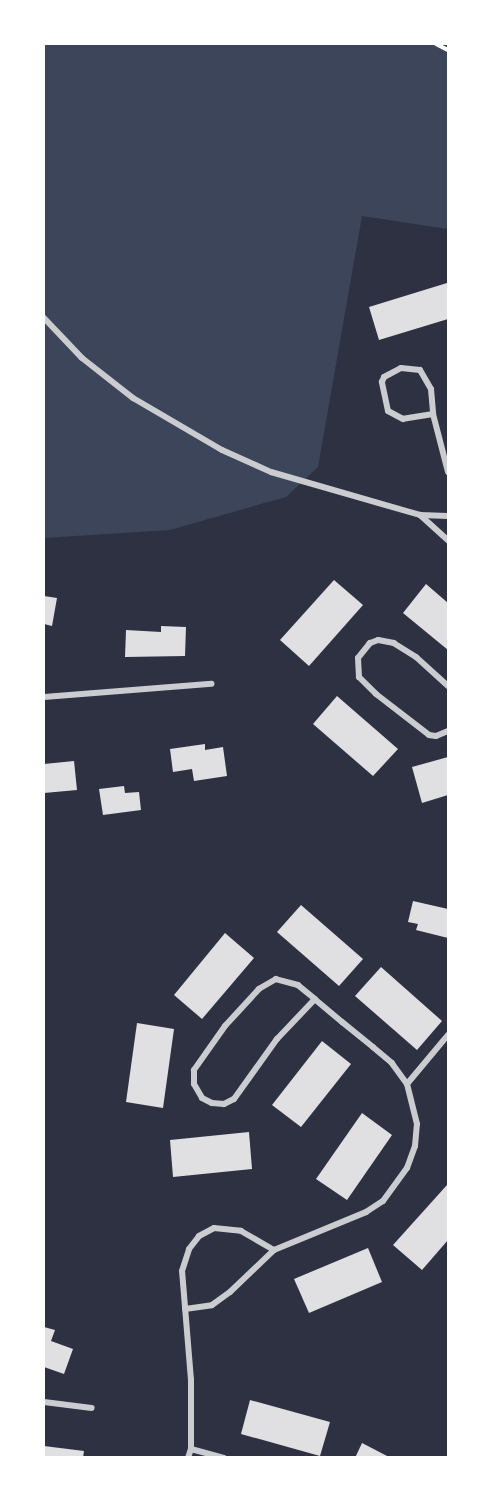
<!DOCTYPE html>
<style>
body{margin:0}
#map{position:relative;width:492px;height:1501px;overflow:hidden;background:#2d3142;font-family:Arial,sans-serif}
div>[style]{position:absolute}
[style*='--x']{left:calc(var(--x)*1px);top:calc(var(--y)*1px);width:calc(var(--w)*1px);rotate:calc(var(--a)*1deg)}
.green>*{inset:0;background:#3c4559}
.building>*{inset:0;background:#e0e0e3}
.path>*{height:4px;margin:-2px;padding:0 2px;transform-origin:2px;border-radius:2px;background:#fff}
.minor>*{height:6px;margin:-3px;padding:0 3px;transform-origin:3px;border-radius:3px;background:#caccd0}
span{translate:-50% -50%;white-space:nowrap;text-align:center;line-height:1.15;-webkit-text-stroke:6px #fff;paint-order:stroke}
.frame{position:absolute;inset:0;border:45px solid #fff;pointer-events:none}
</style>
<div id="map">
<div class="green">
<i style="clip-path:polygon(44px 44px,448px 44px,448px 229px,362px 216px,318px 467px,286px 497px,170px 530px,44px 538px)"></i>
</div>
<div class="building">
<i style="clip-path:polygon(447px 283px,448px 319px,379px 340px,369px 307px)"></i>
<i style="clip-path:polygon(334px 580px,363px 605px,309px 666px,280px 640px)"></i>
<i style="clip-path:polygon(426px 584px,448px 603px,448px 650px,403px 613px)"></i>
<i style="clip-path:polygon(44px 596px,57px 598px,52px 626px,44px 624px)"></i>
<i style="clip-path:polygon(161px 626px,186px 627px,185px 656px,125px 657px,126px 630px,161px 632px)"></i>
<i style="clip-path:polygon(337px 696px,398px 749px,373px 776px,313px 724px)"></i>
<i style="clip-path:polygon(205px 744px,205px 750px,223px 747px,227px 776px,194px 781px,192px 769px,173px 772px,170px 749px)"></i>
<i style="clip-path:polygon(448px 757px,448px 795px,422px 803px,412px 767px)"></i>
<i style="clip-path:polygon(74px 761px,77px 790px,44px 793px,44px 764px)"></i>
<i style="clip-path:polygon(124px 786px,125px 793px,139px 792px,141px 810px,103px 815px,99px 789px)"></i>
<i style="clip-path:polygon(413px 901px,448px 909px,448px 938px,416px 930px,418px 924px,408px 922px)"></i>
<i style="clip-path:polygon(301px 905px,363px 959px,339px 986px,277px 932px)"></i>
<i style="clip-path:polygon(225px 933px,254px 958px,202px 1019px,174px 995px)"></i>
<i style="clip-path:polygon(381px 967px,442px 1021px,417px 1050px,355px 996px)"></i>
<i style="clip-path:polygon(137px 1023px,174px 1029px,163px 1108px,126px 1102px)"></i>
<i style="clip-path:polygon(322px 1041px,351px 1064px,301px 1127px,272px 1105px)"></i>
<i style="clip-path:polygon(362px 1113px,392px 1135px,347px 1200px,316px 1179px)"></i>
<i style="clip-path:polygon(249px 1132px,252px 1169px,173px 1177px,170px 1140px)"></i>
<i style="clip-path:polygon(447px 1185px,448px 1240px,422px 1270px,393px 1245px)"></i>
<i style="clip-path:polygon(368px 1248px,382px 1282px,309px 1313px,294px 1279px)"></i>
<i style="clip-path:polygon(44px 1327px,55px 1330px,51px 1341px,73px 1349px,64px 1374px,44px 1367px)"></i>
<i style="clip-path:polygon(250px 1400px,330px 1422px,320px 1456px,241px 1434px)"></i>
<i style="clip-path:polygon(362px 1443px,391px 1458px,355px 1458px)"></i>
<i style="clip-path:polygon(44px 1446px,84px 1451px,83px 1458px,44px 1458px)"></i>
</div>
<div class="path">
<i style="--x:436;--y:44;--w:13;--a:27"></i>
</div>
<div class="minor">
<i style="--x:44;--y:318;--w:55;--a:46.5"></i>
<i style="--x:82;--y:358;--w:65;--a:38.1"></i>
<i style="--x:133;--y:398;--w:103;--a:30.3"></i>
<i style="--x:222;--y:450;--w:54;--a:24.2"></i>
<i style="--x:271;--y:472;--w:155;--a:16.1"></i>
<i style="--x:420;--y:515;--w:28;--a:2"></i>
<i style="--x:433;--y:414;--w:30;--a:171"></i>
<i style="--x:403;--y:419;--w:17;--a:-152"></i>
<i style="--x:388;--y:411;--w:30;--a:-102"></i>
<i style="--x:382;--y:382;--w:5;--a:-68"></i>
<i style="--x:384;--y:377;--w:19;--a:-28"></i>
<i style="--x:401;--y:368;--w:19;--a:6"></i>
<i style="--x:420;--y:370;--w:22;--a:60"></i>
<i style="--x:431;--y:389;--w:25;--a:85"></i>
<i style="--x:433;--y:414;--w:60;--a:75.5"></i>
<i style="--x:420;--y:515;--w:38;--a:42"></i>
<i style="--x:448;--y:686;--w:43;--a:-137.8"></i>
<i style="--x:416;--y:657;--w:26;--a:-148"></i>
<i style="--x:394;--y:643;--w:16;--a:-169"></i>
<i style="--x:378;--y:640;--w:9;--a:159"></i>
<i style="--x:370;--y:643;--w:19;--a:129"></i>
<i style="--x:358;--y:658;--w:19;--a:87"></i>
<i style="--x:359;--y:677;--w:24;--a:45"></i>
<i style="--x:376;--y:694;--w:67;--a:37.7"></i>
<i style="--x:429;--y:735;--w:7;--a:8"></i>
<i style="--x:436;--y:736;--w:13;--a:-23"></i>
<i style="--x:44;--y:697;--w:168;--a:-4.5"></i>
<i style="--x:407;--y:1084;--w:64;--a:-50.1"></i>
<i style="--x:185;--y:1309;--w:27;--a:-8"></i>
<i style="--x:212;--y:1305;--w:22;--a:-36"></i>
<i style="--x:230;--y:1292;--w:61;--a:-43.7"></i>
<i style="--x:274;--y:1250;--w:100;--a:-22.4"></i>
<i style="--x:366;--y:1212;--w:20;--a:-33"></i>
<i style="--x:383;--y:1201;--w:41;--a:-54"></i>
<i style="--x:407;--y:1168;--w:23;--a:-70"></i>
<i style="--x:415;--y:1146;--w:22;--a:-85"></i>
<i style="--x:417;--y:1124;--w:41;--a:-104"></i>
<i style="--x:407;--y:1084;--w:26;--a:-126"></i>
<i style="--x:392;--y:1063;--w:25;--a:-140"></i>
<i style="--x:373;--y:1047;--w:40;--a:-141"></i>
<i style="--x:342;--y:1022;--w:35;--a:-140"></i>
<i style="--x:315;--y:999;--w:22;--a:-141"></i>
<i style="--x:298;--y:985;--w:23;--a:-165"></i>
<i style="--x:276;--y:979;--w:20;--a:150"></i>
<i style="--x:259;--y:989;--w:50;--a:132.6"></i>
<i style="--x:225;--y:1026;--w:54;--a:125.2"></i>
<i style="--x:194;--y:1070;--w:14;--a:90"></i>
<i style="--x:194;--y:1084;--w:16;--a:60"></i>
<i style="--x:202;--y:1098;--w:11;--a:27"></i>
<i style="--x:212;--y:1103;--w:12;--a:5"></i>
<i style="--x:224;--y:1104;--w:11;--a:-27"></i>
<i style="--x:234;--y:1099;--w:74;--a:-54.4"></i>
<i style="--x:277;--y:1039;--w:55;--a:-46.5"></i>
<i style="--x:44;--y:1402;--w:48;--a:7.1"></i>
<i style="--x:191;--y:1449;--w:34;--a:15"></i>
<i style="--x:188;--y:1458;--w:9;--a:-72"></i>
<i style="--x:191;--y:1449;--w:69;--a:-90"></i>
<i style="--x:191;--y:1380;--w:109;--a:-94.7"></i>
<i style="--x:182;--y:1271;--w:23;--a:-72"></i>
<i style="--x:189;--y:1249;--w:16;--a:-52"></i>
<i style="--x:199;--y:1236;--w:17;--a:-28"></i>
<i style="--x:214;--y:1228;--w:27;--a:6"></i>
<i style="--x:241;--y:1231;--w:38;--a:30"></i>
</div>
<div class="frame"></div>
</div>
